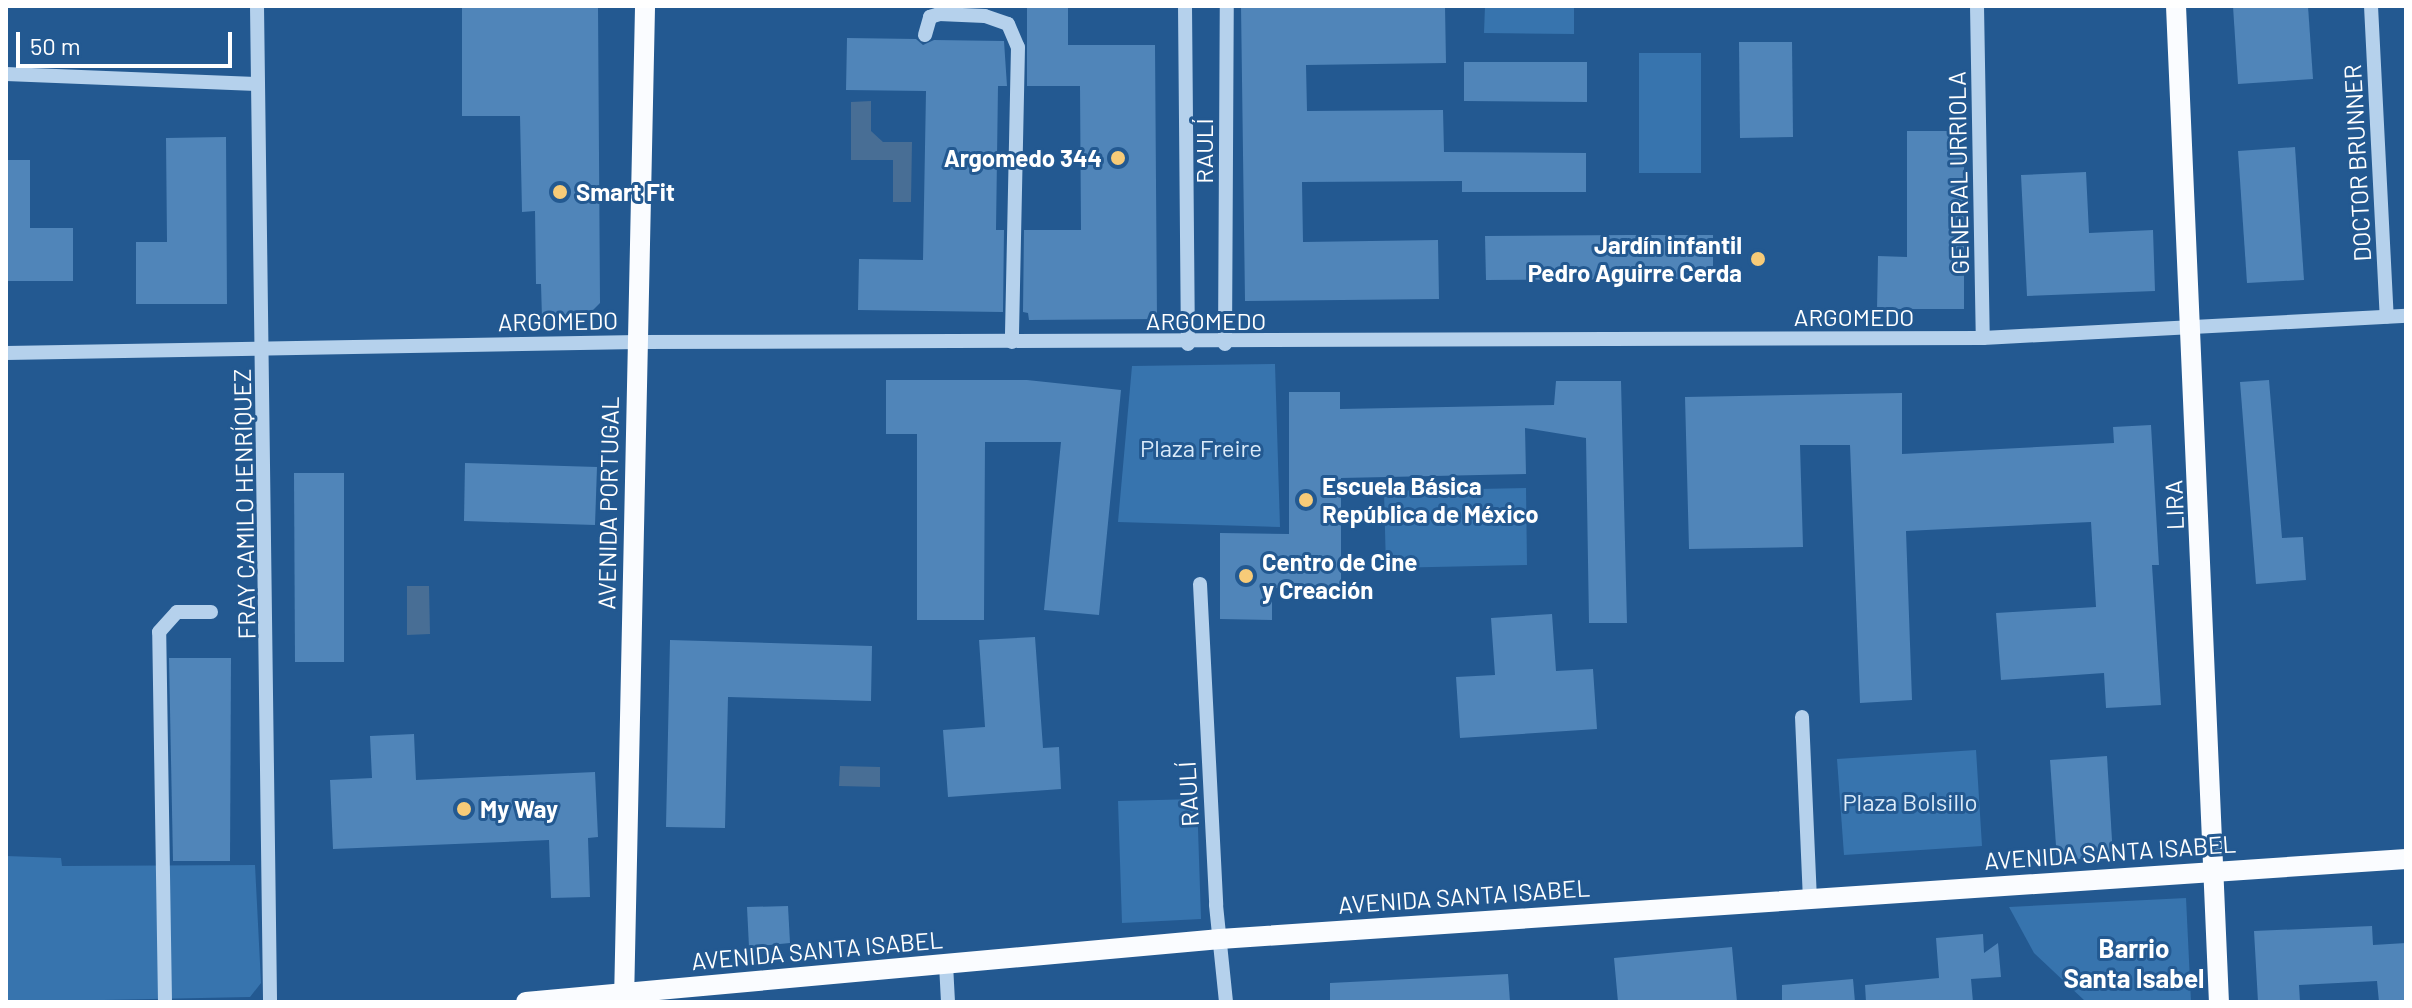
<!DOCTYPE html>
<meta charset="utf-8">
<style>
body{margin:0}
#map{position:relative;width:2412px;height:1008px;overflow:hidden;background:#235991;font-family:Barlow,sans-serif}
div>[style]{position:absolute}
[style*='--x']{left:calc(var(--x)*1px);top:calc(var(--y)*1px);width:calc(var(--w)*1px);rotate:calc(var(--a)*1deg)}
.green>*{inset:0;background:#3774ae}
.water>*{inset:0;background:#486e95}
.building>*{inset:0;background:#5085b9}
.minor>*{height:14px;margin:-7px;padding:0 7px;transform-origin:7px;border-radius:7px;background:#b5d1ec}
.major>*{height:20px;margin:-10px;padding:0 10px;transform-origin:10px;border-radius:10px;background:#fafcff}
.dots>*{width:22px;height:22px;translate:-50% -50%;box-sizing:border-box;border:4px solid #235991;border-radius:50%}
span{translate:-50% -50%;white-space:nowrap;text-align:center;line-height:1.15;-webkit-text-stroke:6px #235991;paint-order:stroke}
.street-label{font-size:24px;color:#fff}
.poi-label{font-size:24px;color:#fff;font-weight:700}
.right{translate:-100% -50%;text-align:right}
.left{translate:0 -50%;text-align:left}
.park-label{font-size:24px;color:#daeaf9}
.neighbourhood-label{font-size:26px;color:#fff;font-weight:700}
.frame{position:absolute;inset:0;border:8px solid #fff;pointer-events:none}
.scale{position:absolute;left:16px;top:32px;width:216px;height:36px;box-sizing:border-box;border:4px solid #fff;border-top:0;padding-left:10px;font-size:24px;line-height:28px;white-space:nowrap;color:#fff;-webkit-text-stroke:6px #235991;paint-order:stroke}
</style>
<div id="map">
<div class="green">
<i style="clip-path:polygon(1485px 6px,1574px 6px,1574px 34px,1484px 33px)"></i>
<i style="clip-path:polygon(1639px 53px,1701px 53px,1701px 173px,1639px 173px)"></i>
<i style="clip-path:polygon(1275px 364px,1280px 527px,1118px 522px,1132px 366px)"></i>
<i style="clip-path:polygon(1526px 488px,1527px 565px,1386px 568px,1384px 491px)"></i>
<i style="clip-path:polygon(1976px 750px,1982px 846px,1844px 855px,1837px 759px)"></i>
<i style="clip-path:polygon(1197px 799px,1201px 919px,1122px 923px,1118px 801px)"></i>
<i style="clip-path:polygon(6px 856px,61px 858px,62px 866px,255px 865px,261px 983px,250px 997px,6px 1002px)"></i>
<i style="clip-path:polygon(2186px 898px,2191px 1002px,2085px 1001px,2034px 953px,2009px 907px)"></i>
</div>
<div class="water">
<i style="clip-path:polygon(871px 101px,871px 131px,883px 142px,912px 142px,911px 202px,893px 202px,893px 160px,851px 160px,851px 102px)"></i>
<i style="clip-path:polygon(407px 586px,429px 586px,430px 634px,407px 635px)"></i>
<i style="clip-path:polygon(840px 766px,880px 767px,880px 787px,839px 786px)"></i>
</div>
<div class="building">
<i style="clip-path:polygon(462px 6px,598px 6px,600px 303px,586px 317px,542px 319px,541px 284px,536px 284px,535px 211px,522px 212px,520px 116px,462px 116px)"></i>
<i style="clip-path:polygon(1027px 6px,1068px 6px,1068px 45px,1155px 45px,1157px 319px,1029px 320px,1028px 313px,1023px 312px,1024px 230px,1081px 230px,1080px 86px,1027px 86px)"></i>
<i style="clip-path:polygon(1241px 6px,1445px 6px,1446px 63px,1306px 65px,1307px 111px,1443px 110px,1444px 152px,1586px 153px,1586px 192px,1462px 192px,1462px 181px,1302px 182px,1303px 242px,1438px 240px,1439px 299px,1245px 301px)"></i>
<i style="clip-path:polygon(2233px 6px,2308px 6px,2313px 79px,2238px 84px)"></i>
<i style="clip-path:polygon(847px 38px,916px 39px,923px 45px,934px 40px,1004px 41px,1007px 86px,998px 86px,996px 230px,1004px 230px,1003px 312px,858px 310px,859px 259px,923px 260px,926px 91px,846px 90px)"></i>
<i style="clip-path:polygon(1739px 42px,1792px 42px,1793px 137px,1740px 138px)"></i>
<i style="clip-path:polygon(1464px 62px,1587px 62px,1587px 102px,1464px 101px)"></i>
<i style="clip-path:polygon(1907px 131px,1964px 131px,1964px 309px,1877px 309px,1878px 256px,1907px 257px)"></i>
<i style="clip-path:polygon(226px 137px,227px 304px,136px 304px,136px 242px,167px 242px,166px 138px)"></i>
<i style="clip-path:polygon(2295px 147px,2304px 280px,2247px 283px,2238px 151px)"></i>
<i style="clip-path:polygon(6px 160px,30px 160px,30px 228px,73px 228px,73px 281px,6px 281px)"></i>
<i style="clip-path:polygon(2086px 172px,2089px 233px,2153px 230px,2155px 291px,2027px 296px,2021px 175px)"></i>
<i style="clip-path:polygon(1629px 235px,1713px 235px,1713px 279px,1486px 280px,1485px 236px)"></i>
<i style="clip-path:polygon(886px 380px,1027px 380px,1121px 390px,1099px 615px,1044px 610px,1061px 442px,985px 442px,984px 620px,917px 620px,917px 434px,886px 434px)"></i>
<i style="clip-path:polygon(2269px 380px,2282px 538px,2303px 537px,2306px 580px,2256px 584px,2240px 382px)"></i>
<i style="clip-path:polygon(1556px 381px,1621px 381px,1627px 623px,1589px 623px,1586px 438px,1525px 428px,1526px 474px,1341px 478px,1341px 587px,1272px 588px,1272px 620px,1220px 619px,1220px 533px,1289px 534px,1289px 392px,1340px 392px,1340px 409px,1554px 405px)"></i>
<i style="clip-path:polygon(1902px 393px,1902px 454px,2114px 443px,2113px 427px,2151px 425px,2159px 565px,2152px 565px,2161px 705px,2106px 708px,2104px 673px,2001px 680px,1996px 613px,2096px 607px,2091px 522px,1906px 531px,1912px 700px,1860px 703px,1850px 445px,1800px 445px,1803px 547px,1689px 549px,1685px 397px)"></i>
<i style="clip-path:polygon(465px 463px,597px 467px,595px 525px,464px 521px)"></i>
<i style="clip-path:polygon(294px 473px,344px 473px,344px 662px,295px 662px)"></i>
<i style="clip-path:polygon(1552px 614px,1556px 671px,1593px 669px,1597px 729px,1460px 738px,1456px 677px,1495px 675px,1491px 618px)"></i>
<i style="clip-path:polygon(1035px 637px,1043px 748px,1059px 747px,1061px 789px,948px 797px,943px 730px,985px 727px,979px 640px)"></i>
<i style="clip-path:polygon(670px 640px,872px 646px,871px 701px,728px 697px,725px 828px,666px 827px)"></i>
<i style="clip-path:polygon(169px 658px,231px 658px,230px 861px,173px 861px)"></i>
<i style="clip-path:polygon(414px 734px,416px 780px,595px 772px,598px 837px,588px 838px,590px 897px,551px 898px,549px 840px,333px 849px,330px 780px,372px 778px,370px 736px)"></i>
<i style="clip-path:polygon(2107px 756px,2113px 857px,2057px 860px,2050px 760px)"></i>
<i style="clip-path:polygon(788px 906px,790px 943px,749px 947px,747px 907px)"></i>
<i style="clip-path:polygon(2372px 926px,2373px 945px,2406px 943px,2406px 1002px,2379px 1002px,2377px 981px,2299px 985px,2300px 1002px,2258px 1002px,2254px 931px)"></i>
<i style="clip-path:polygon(1983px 934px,1984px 953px,1998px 943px,2001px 977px,1971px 979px,1973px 1002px,1866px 1002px,1865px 985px,1939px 978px,1936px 938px)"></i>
<i style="clip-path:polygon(1732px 947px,1737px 1002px,1618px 1002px,1614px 958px)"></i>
<i style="clip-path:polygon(1508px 974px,1510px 1002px,1330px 1002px,1330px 983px)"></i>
<i style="clip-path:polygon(1853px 979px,1855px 1002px,1782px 1002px,1782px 985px)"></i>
</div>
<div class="minor">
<i style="--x:257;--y:6;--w:996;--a:89.25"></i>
<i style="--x:1185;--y:6;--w:338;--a:89.5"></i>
<i style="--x:1977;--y:6;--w:332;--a:89"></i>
<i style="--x:2371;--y:6;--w:311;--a:87.1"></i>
<i style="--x:925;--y:35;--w:19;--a:-74"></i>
<i style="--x:930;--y:17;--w:9;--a:-18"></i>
<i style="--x:939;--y:14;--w:46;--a:2.5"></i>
<i style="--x:985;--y:16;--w:24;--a:19"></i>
<i style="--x:1008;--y:24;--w:25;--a:67"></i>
<i style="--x:1018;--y:47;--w:295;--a:91.2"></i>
<i style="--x:6;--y:74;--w:252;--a:2.3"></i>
<i style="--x:1225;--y:344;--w:338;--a:-89.7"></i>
<i style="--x:6;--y:353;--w:632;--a:-1"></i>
<i style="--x:638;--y:342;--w:1345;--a:-0.17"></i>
<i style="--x:1983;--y:338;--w:424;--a:-3"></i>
<i style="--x:1200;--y:584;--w:321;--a:87.1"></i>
<i style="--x:1216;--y:905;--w:98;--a:84.1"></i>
<i style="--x:1802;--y:717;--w:182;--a:87.5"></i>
<i style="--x:946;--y:964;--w:38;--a:87"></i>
<i style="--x:165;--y:1002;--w:370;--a:-90.9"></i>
<i style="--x:159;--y:632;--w:27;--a:-48"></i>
<i style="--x:177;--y:612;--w:34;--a:0"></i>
</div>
<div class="major">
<i style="--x:2176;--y:6;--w:997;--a:87.53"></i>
<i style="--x:526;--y:1002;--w:697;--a:-5.19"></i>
<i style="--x:1220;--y:939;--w:1189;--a:-3.86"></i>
<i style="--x:624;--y:1002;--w:996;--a:-88.79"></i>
</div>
<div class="dots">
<i style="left:1118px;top:158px;background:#f7cb78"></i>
<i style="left:560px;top:192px;background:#f7cb78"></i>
<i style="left:1758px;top:259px;background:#f7cb78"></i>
<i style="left:1306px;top:500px;background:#f7cb78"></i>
<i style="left:1246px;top:576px;background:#f7cb78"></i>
<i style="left:464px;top:809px;background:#f7cb78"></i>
</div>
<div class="street-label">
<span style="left:1204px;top:151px;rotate:-90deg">RAULÍ</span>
<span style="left:2357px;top:163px;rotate:-93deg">DOCTOR BRUNNER</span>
<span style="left:1958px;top:173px;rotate:-91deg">GENERAL URRIOLA</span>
<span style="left:1854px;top:317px">ARGOMEDO</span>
<span style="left:558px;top:321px;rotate:-1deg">ARGOMEDO</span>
<span style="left:1206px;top:321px">ARGOMEDO</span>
<span style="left:608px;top:503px;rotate:-89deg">AVENIDA PORTUGAL</span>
<span style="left:244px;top:504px;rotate:-91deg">FRAY CAMILO HENRÍQUEZ</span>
<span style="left:2174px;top:505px;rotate:-92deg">LIRA</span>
<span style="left:1188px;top:794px;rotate:-93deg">RAULÍ</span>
<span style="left:2110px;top:852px;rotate:-4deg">AVENIDA SANTA ISABEL</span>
<span style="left:1464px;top:896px;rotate:-4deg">AVENIDA SANTA ISABEL</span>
<span style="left:817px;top:950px;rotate:-5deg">AVENIDA SANTA ISABEL</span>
</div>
<div class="poi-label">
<span class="right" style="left:1102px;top:158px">Argomedo 344</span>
<span class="left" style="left:576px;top:192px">Smart Fit</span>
<span class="right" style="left:1742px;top:259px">Jardín infantil<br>Pedro Aguirre Cerda</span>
<span class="left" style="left:1322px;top:500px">Escuela Básica<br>República de México</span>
<span class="left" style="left:1262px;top:576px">Centro de Cine<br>y Creación</span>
<span class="left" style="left:480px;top:809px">My Way</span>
</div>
<div class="park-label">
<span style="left:1201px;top:448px">Plaza Freire</span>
<span style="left:1910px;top:802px">Plaza Bolsillo</span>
</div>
<div class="neighbourhood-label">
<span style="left:2134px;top:963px">Barrio<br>Santa Isabel</span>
</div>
<div class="frame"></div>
<div class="scale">50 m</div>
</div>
